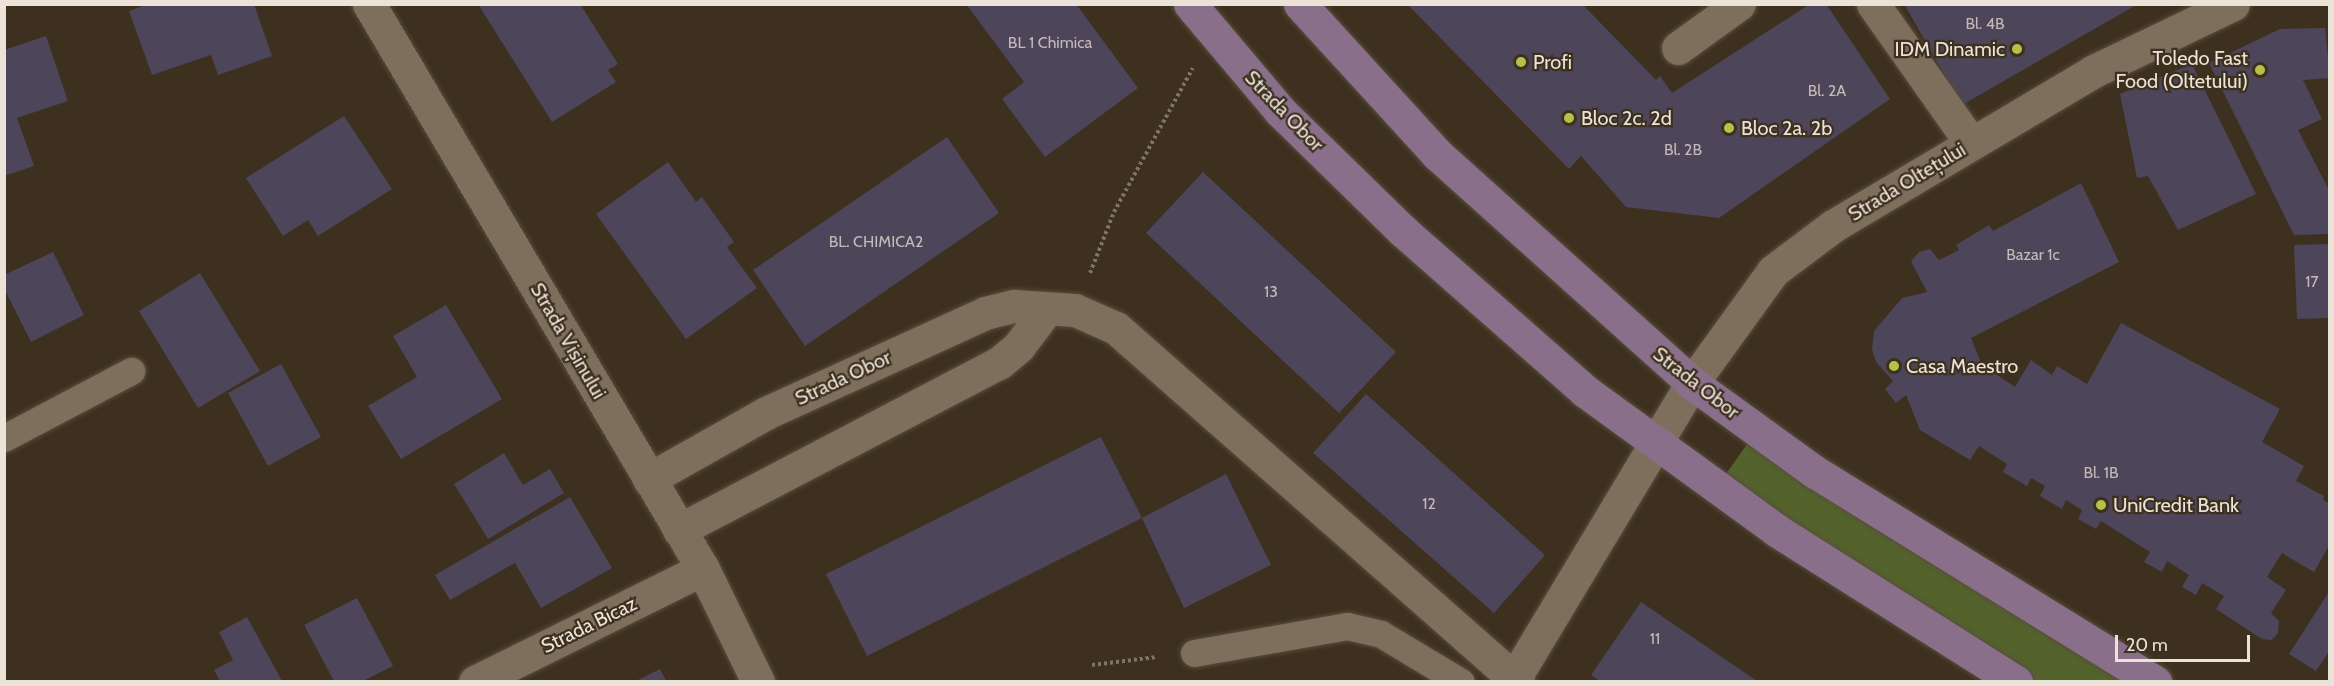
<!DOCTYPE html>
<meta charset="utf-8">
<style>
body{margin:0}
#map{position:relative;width:2334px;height:686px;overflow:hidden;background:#3d301f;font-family:Cabin,sans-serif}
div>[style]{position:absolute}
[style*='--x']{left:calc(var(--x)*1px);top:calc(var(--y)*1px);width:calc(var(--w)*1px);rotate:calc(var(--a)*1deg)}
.green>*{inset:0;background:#54632c}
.building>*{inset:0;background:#4d4559}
.path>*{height:4px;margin-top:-2px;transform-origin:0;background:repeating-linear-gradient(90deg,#7f7465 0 3px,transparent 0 6px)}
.roads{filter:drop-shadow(0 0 2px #584d3d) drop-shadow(0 0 2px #584d3d)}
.lane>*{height:27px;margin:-13.5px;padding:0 13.5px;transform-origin:13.5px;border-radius:13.5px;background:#7d6f5b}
.street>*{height:33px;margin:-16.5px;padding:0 16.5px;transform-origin:16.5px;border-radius:16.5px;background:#7d6f5b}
.primary>*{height:33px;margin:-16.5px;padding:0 16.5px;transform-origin:16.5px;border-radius:16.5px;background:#8a6f8b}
.dots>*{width:16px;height:16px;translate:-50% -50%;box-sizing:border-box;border:3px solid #3d301f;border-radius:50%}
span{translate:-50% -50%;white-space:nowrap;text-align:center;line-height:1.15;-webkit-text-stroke:4.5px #3d301f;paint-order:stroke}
.number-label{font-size:16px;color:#c4bbb8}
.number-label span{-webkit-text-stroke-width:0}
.poi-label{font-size:20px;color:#ebe2d8}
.right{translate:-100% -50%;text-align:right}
.left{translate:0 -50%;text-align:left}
.street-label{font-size:20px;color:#ebe2d8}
.frame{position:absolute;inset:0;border:6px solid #ebe2d8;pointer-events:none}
.scale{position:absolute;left:2115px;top:635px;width:135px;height:27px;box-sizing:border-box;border:3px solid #ebe2d8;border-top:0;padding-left:8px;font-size:18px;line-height:21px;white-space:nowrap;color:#ebe2d8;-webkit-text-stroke:4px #3d301f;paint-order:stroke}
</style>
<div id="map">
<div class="green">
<i style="clip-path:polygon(1750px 440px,2127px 681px,2035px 681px,1939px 622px,1721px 481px)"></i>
</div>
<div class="building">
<i style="clip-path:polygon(148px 4px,254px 4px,272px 56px,218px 75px,211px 55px,152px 75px,129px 11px)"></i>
<i style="clip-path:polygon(478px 4px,580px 4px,618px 64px,608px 70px,616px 82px,552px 122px)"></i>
<i style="clip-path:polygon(966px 4px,1076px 4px,1138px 88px,1045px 157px,1002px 99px,1024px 82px)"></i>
<i style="clip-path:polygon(1407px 4px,1582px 4px,1656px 80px,1660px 76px,1672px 93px,1810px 4px,1826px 4px,1890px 99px,1719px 218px,1626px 207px,1581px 156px,1569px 169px)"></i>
<i style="clip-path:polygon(1904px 4px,2138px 4px,1962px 105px)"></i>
<i style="clip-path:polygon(2325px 28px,2330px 78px,2303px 80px,2322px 119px,2298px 130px,2330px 192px,2330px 234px,2294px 235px,2209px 63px,2280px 29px)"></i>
<i style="clip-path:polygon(46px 36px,68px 101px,17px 118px,34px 166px,4px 176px,4px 50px)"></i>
<i style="clip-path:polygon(2192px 64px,2256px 194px,2178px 230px,2148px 176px,2137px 178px,2120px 94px)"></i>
<i style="clip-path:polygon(344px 116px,392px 189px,318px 236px,308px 220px,283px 236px,246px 178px)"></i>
<i style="clip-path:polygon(947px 137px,999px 213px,805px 346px,753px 270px)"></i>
<i style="clip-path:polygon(668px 162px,696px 202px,702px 197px,734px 242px,727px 247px,757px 288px,686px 339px,596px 214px)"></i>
<i style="clip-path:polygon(1203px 172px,1396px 352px,1339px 413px,1146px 233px)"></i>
<i style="clip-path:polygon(2081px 183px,2119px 262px,1971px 338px,1982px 365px,2015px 387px,2031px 360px,2052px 375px,2057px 366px,2087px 384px,2121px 323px,2280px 409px,2262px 442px,2304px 466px,2296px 481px,2324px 496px,2323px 500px,2330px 504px,2330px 544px,2314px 572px,2282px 553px,2267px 577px,2286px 590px,2271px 613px,2279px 621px,2278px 633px,2272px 640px,2262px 639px,2216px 609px,2224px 596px,2202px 583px,2196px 595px,2182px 587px,2189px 575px,2167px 561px,2162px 572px,2144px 562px,2150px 552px,2101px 521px,2096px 529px,2078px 519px,2082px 510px,2066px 500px,2062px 509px,2040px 496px,2045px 486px,2031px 478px,2027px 486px,2003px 472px,2007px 464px,1979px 446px,1970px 460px,1920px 430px,1906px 395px,1896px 403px,1885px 389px,1893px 381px,1876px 362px,1872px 349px,1874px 331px,1902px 298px,1927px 292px,1911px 261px,1919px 252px,1930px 249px,1939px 260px,1959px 250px,1956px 245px,1989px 225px,1993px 231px)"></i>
<i style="clip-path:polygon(2330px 244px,2330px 318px,2297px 319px,2294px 245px)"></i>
<i style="clip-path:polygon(53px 252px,84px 315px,31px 342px,4px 288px,4px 275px)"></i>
<i style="clip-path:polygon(200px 273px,260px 371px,198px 408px,139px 311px)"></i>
<i style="clip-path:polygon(446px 305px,502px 399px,401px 459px,368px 406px,417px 377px,393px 336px)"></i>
<i style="clip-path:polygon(281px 364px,321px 437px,268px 466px,228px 393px)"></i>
<i style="clip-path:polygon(1366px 394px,1545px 555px,1494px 613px,1313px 453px)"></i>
<i style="clip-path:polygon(1101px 437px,1142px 518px,867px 656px,826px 574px)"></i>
<i style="clip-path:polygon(504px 453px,523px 485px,550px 469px,564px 493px,488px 539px,454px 484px)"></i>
<i style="clip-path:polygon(1226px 474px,1271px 565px,1184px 608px,1142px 518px)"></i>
<i style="clip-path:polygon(570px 497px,612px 568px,541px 608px,515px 563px,450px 600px,435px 575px)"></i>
<i style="clip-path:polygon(2330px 590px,2330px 650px,2316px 671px,2289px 654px)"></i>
<i style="clip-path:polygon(357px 598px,393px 666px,363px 681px,334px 681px,304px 625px)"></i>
<i style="clip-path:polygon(1641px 602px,1757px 681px,1600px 681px,1591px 675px)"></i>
<i style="clip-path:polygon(247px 617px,282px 681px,220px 681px,214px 670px,233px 660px,219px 632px)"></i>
<i style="clip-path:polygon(660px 669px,666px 681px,636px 681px)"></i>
</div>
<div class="path">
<i style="--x:1090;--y:273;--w:66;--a:-68.5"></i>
<i style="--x:1114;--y:212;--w:164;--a:-61.3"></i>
<i style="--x:1092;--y:665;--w:65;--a:-7"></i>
</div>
<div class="roads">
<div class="lane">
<i style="--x:4;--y:438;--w:144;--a:-27.8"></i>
<i style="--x:1194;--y:653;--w:155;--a:-10"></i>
<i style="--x:1347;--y:626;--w:35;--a:13"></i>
<i style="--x:1381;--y:634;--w:93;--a:31"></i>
</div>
<div class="street">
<i style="--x:369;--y:4;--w:656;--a:59.41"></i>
<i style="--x:703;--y:569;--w:126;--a:64"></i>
<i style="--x:1873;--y:4;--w:170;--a:54.8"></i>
<i style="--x:1678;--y:48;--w:75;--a:-35.8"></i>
<i style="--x:649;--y:479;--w:134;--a:-29.4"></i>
<i style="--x:766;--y:413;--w:241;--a:-24.5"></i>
<i style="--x:985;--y:313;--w:30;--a:-14"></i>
<i style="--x:1014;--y:306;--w:61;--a:3.8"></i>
<i style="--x:1075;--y:310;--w:45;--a:23.7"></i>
<i style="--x:1116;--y:328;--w:536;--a:41.37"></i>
<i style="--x:679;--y:530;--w:361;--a:-27.6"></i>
<i style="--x:999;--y:363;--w:26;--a:-40"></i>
<i style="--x:1019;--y:346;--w:46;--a:-52.9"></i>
<i style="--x:1514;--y:679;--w:345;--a:-59"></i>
<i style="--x:1692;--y:383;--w:138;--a:-54.1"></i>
<i style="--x:1773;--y:271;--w:75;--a:-36.9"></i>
<i style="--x:1833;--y:226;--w:304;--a:-30.7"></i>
<i style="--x:2094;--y:71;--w:154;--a:-25.7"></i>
<i style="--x:475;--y:682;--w:254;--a:-26.4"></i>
</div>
<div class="primary">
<i style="--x:1190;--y:4;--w:140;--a:49.9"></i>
<i style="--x:1280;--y:111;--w:172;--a:44.3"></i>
<i style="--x:1403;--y:231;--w:242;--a:41.3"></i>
<i style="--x:1585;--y:391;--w:236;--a:36"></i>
<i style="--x:1776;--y:530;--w:284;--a:32.3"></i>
<i style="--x:1300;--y:4;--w:205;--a:47.6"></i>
<i style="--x:1438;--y:155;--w:341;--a:41.9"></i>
<i style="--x:1692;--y:383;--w:152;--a:35.9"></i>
<i style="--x:1815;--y:472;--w:400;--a:31.7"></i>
</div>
</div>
<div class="dots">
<i style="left:2017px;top:49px;background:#b6c149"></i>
<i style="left:1521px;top:62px;background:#b6c149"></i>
<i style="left:2260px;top:70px;background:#b6c149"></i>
<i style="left:1569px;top:118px;background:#b6c149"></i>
<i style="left:1729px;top:128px;background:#b6c149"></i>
<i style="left:1894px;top:366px;background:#b6c149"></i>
<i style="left:2101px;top:505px;background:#b6c149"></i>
</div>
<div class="number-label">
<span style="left:1985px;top:24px">Bl. 4B</span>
<span style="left:1050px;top:43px">BL 1 Chimica</span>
<span style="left:1827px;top:91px">Bl. 2A</span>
<span style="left:1683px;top:150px">Bl. 2B</span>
<span style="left:876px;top:242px">BL. CHIMICA2</span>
<span style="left:2033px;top:255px">Bazar 1c</span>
<span style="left:2312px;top:282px">17</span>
<span style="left:1271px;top:292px">13</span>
<span style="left:2101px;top:473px">Bl. 1B</span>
<span style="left:1429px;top:504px">12</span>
<span style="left:1655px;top:639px">11</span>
</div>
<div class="poi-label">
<span class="right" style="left:2005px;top:49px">IDM Dinamic</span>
<span class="right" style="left:2248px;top:70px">Toledo Fast<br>Food (Oltetului)</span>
<span class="left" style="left:1533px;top:62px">Profi</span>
<span class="left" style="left:1581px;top:118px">Bloc 2c. 2d</span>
<span class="left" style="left:1741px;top:128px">Bloc 2a. 2b</span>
<span class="left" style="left:1906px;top:366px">Casa Maestro</span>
<span class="left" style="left:2113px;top:505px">UniCredit Bank</span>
</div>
<div class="street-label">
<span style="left:1284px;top:111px;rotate:46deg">Strada Obor</span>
<span style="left:1907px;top:182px;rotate:-31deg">Strada Oltețului</span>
<span style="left:568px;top:341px;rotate:60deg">Strada Vișinului</span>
<span style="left:843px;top:378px;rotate:-25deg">Strada Obor</span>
<span style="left:1696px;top:383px;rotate:38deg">Strada Obor</span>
<span style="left:589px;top:625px;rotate:-26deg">Strada Bicaz</span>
</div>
<div class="frame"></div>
<div class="scale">20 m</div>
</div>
